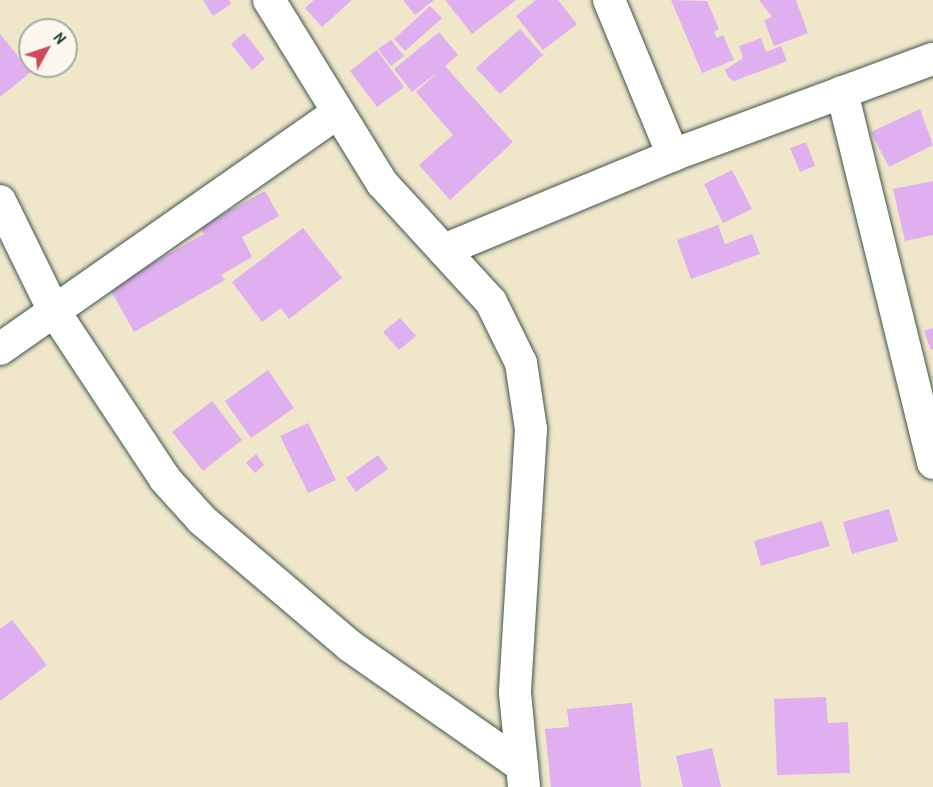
<!DOCTYPE html>
<style>
body{margin:0}
#map{position:relative;width:933px;height:787px;overflow:hidden;background:#f0e7cb;font-family:"Patrick Hand",sans-serif}
div>[style]{position:absolute}
[style*='--x']{left:calc(var(--x)*1px);top:calc(var(--y)*1px);width:calc(var(--w)*1px);rotate:calc(var(--a)*1deg)}
.building>*{inset:0;background:#dfaff0}
.roads{filter:drop-shadow(0 0 2px #3e564b) drop-shadow(0 0 2px #3e564b)}
.minor>*{height:32px;margin:-16px;padding:0 16px;transform-origin:16px;border-radius:16px;background:#fff}
span{translate:-50% -50%;white-space:nowrap;text-align:center;line-height:1.15;-webkit-text-stroke:4.5px #fbf7ec;paint-order:stroke}
.north{position:absolute;left:18px;top:18px;width:60px;height:60px;box-sizing:border-box;background:#fbf7ec;border:2px solid #a3ada2;border-radius:50%;rotate:50deg;font-size:16px;font-weight:700;line-height:24px;text-align:center;color:#1f3d34}
.north::after{content:'';display:block;margin:auto;width:21px;height:27px;background:#d1495b;clip-path:polygon(50% 0,100% 100%,50% 72%,0 100%)}
</style>
<div id="map">
<div class="building">
<i style="clip-path:polygon(203px 0,229px 0,231px 4px,213px 16px)"></i>
<i style="clip-path:polygon(314px 0,352px 0,322px 27px,305px 8px)"></i>
<i style="clip-path:polygon(403px 0,434px 0,415px 15px)"></i>
<i style="clip-path:polygon(445px 0,516px 0,472px 34px)"></i>
<i style="clip-path:polygon(536px 0,558px 0,577px 24px,543px 50px,516px 16px)"></i>
<i style="clip-path:polygon(671px 0,707px 1px,719px 29px,714px 32px,717px 38px,723px 35px,734px 60px,702px 73px)"></i>
<i style="clip-path:polygon(759px 0,796px 0,808px 33px,774px 46px,764px 20px,772px 17px)"></i>
<i style="clip-path:polygon(430px 6px,442px 18px,405px 51px,394px 39px)"></i>
<i style="clip-path:polygon(520px 29px,543px 55px,500px 94px,476px 68px)"></i>
<i style="clip-path:polygon(439px 32px,458px 55px,445px 66px,513px 142px,450px 200px,419px 165px,453px 135px,416px 92px,439px 71px,412px 92px,394px 69px)"></i>
<i style="clip-path:polygon(244px 33px,265px 59px,252px 70px,231px 44px)"></i>
<i style="clip-path:polygon(0 34px,31px 72px,0 97px)"></i>
<i style="clip-path:polygon(761px 38px,766px 52px,781px 46px,787px 61px,734px 81px,728px 77px,725px 70px,743px 58px,739px 46px)"></i>
<i style="clip-path:polygon(391px 40px,404px 56px,391px 66px,378px 49px)"></i>
<i style="clip-path:polygon(377px 50px,404px 87px,377px 107px,350px 71px)"></i>
<i style="clip-path:polygon(920px 109px,933px 145px,889px 167px,871px 132px)"></i>
<i style="clip-path:polygon(806px 142px,815px 166px,800px 172px,790px 148px)"></i>
<i style="clip-path:polygon(732px 170px,752px 209px,723px 223px,704px 184px)"></i>
<i style="clip-path:polygon(933px 181px,933px 235px,905px 241px,893px 189px)"></i>
<i style="clip-path:polygon(265px 191px,279px 216px,242px 237px,252px 257px,221px 275px,225px 280px,134px 332px,109px 287px,204px 234px,200px 227px)"></i>
<i style="clip-path:polygon(718px 225px,725px 244px,752px 234px,760px 254px,691px 279px,677px 240px)"></i>
<i style="clip-path:polygon(303px 228px,342px 278px,289px 319px,281px 308px,262px 322px,232px 282px)"></i>
<i style="clip-path:polygon(400px 318px,416px 336px,399px 350px,383px 332px)"></i>
<i style="clip-path:polygon(933px 328px,933px 349px,931px 350px,924px 331px)"></i>
<i style="clip-path:polygon(268px 370px,294px 408px,251px 438px,225px 401px)"></i>
<i style="clip-path:polygon(212px 401px,242px 440px,203px 471px,172px 432px)"></i>
<i style="clip-path:polygon(308px 423px,336px 480px,308px 493px,280px 436px)"></i>
<i style="clip-path:polygon(256px 454px,264px 465px,255px 473px,246px 463px)"></i>
<i style="clip-path:polygon(378px 455px,388px 469px,356px 492px,346px 478px)"></i>
<i style="clip-path:polygon(889px 509px,898px 541px,852px 554px,843px 522px)"></i>
<i style="clip-path:polygon(822px 521px,830px 546px,761px 566px,754px 541px)"></i>
<i style="clip-path:polygon(12px 620px,47px 665px,0 701px,0 629px)"></i>
<i style="clip-path:polygon(826px 697px,828px 723px,848px 722px,850px 773px,777px 775px,774px 699px)"></i>
<i style="clip-path:polygon(632px 703px,641px 787px,551px 787px,545px 729px,569px 727px,567px 709px)"></i>
<i style="clip-path:polygon(712px 748px,721px 787px,683px 787px,676px 756px)"></i>
</div>
<div class="roads">
<div class="minor">
<i style="--x:269;--y:0;--w:215;--a:58.3"></i>
<i style="--x:382;--y:183;--w:161;--a:47.5"></i>
<i style="--x:491;--y:302;--w:68;--a:63.8"></i>
<i style="--x:521;--y:363;--w:67;--a:81.4"></i>
<i style="--x:531;--y:429;--w:264;--a:93.5"></i>
<i style="--x:515;--y:693;--w:94;--a:84.5"></i>
<i style="--x:609;--y:0;--w:168;--a:67.6"></i>
<i style="--x:842;--y:92;--w:382;--a:76.2"></i>
<i style="--x:0;--y:201;--w:123;--a:63.9"></i>
<i style="--x:54;--y:311;--w:201;--a:56.5"></i>
<i style="--x:165;--y:479;--w:55;--a:47.9"></i>
<i style="--x:202;--y:520;--w:194;--a:40.4"></i>
<i style="--x:350;--y:646;--w:210;--a:34.9"></i>
<i style="--x:444;--y:250;--w:248;--a:-22.5"></i>
<i style="--x:673;--y:155;--w:277;--a:-20.3"></i>
<i style="--x:0;--y:349;--w:410;--a:-35"></i>
</div>
</div>
<div class="north">N</div>
</div>
